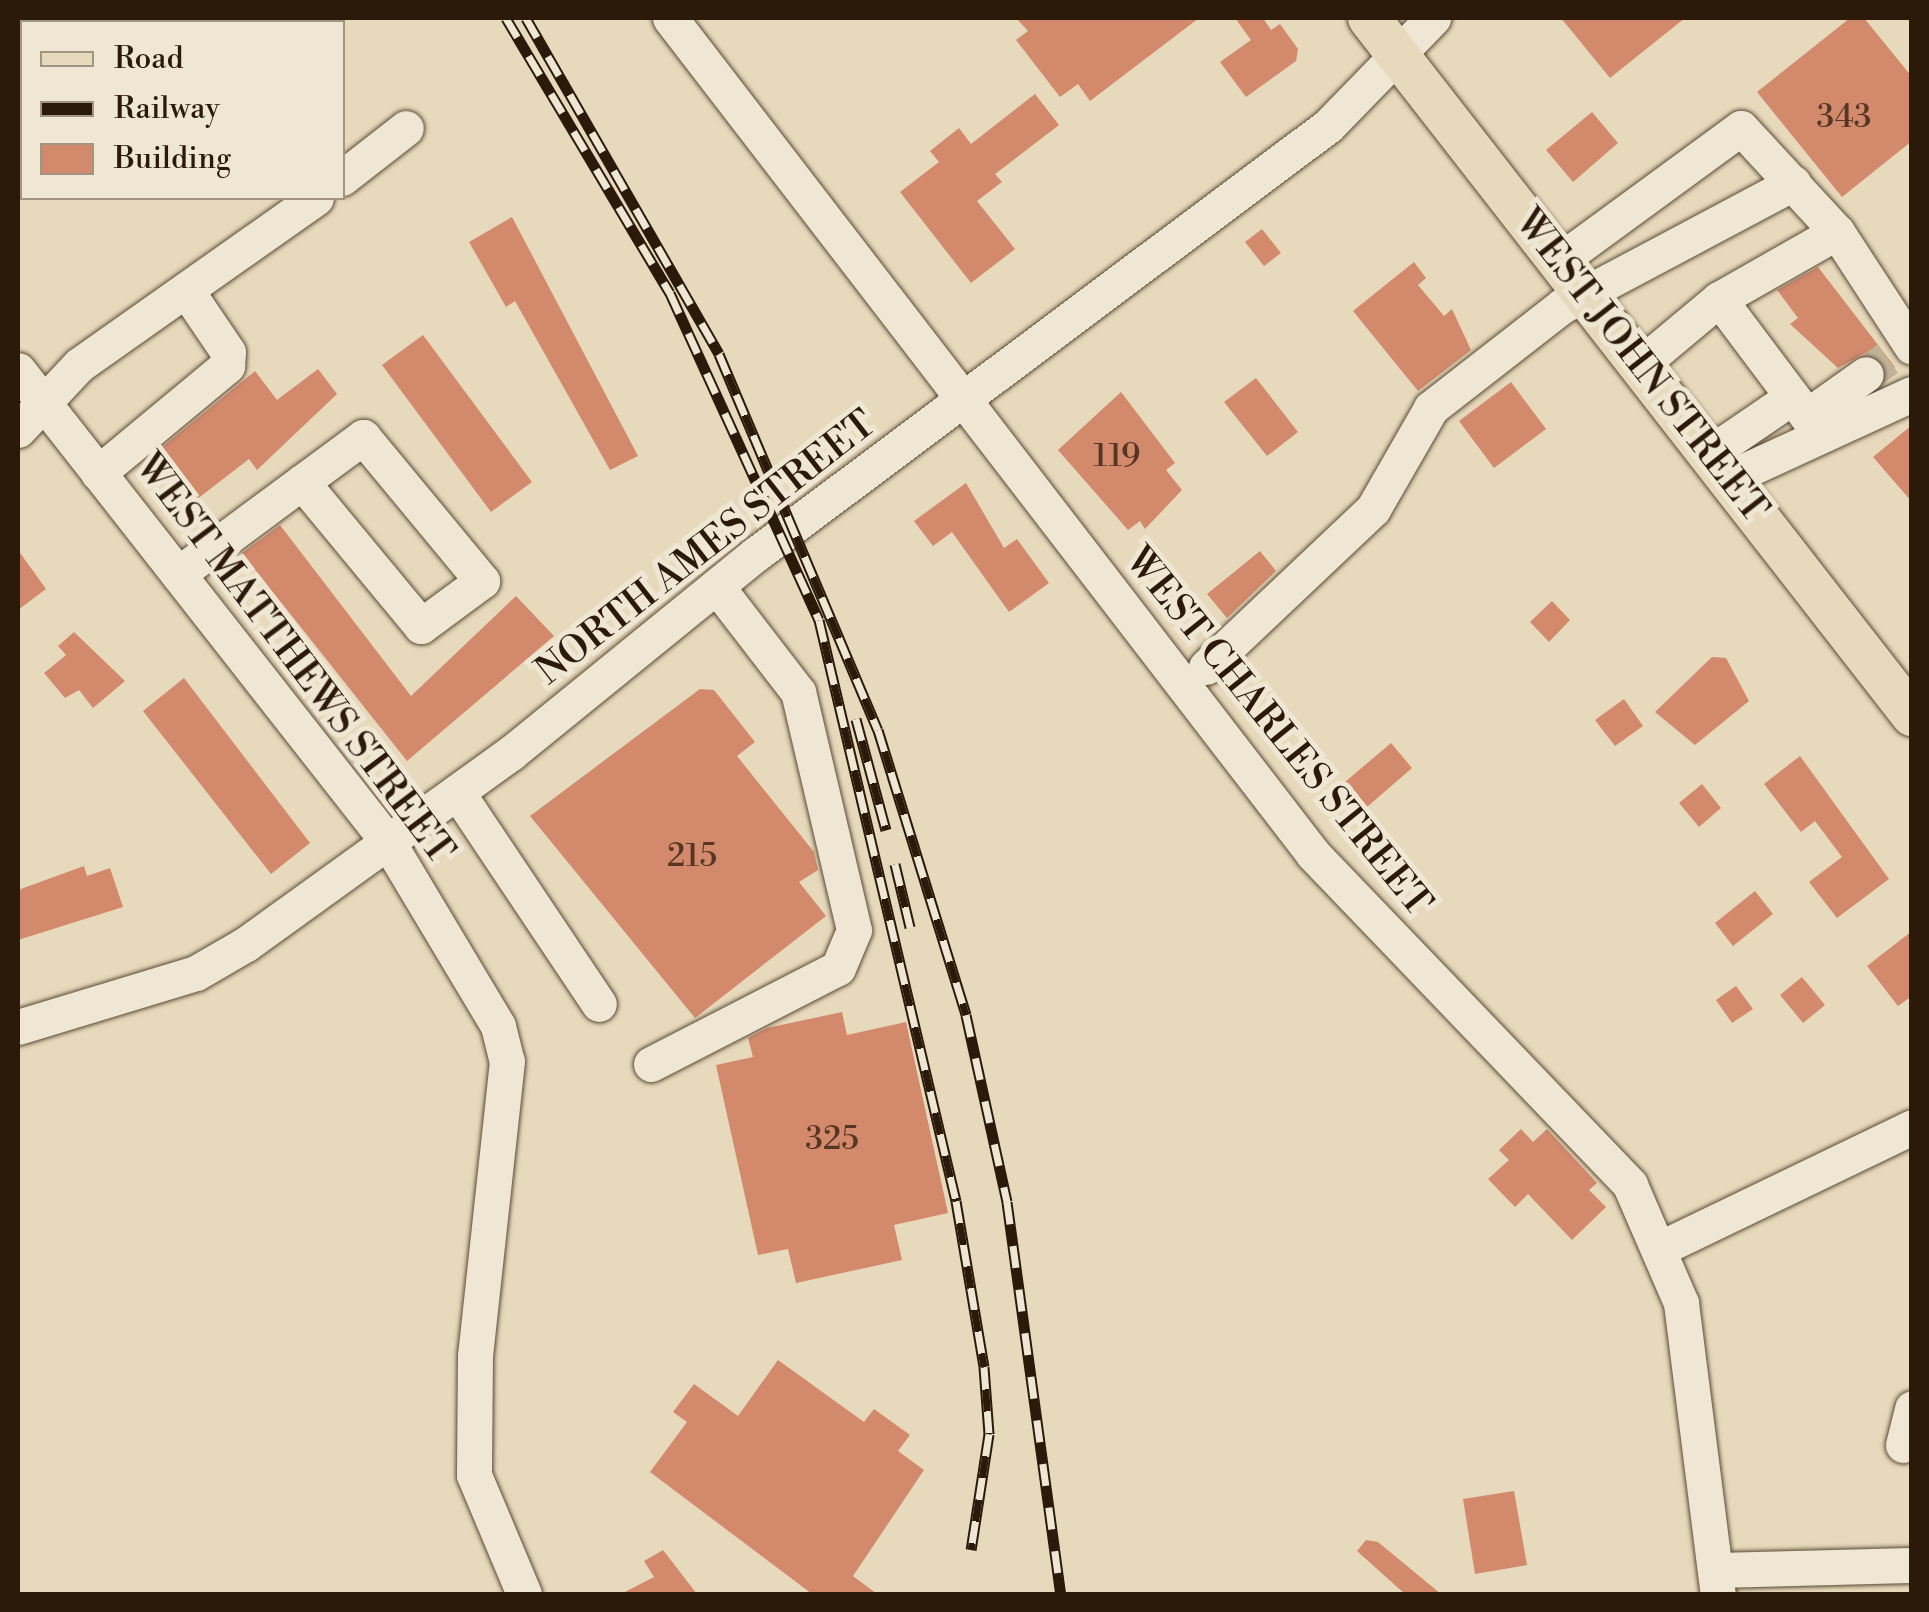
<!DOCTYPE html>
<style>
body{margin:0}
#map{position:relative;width:1929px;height:1612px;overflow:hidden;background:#e7d9bb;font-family:"Libre Bodoni",serif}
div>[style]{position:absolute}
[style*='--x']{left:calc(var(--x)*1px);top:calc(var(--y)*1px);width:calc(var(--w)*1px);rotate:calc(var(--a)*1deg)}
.building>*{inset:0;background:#d2896c}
.minor-tunnel>*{height:35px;margin-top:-17.5px;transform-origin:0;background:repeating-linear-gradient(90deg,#c1b398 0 35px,transparent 0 53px)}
.roads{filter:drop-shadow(0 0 2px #5a4a36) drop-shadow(0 0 2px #5a4a36)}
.minor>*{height:35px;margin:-17.5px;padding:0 17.5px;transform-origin:17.5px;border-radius:17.5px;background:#efe6d3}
.major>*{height:42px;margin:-21px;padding:0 21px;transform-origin:21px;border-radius:21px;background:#e7d9bb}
.rail>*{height:11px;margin-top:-5.5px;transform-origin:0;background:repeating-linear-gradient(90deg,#efe6d3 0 22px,#2b1a0a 0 44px);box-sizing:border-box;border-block:2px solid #2b1a0a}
span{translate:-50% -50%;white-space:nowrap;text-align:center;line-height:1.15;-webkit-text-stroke:10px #efe6d3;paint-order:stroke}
.number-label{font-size:32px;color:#553622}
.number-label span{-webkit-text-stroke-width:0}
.street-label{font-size:38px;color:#2b1a0a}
.frame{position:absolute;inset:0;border:20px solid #2b1a0a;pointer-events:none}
.legend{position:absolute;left:20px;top:20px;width:325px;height:180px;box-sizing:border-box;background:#efe6d3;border:2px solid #a19483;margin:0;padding:12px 18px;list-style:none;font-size:30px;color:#2b1a0a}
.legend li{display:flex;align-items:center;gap:20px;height:50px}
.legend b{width:50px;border:2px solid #a19483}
</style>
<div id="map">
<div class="building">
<i style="clip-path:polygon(1016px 18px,1199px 18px,1090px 101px,1078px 84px,1060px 97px,1016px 40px,1028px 31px)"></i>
<i style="clip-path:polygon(1235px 18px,1263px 18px,1271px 30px,1280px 24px,1298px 49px,1296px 61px,1246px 97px,1220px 62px,1251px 40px)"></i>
<i style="clip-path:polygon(1561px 18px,1685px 18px,1610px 78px)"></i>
<i style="clip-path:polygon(1850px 18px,1864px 18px,1912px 77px,1912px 141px,1842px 197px,1757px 92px)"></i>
<i style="clip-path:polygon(1035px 94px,1059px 125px,995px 174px,1002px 182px,977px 201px,1015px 249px,971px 283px,900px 192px,939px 162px,930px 151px,959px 128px,971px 144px)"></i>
<i style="clip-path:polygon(1592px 112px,1618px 143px,1573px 182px,1546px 150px)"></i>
<i style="clip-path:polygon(512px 217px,638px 456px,610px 470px,515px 301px,506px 307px,469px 242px)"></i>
<i style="clip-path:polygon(1262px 229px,1281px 253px,1264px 266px,1245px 242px)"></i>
<i style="clip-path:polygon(1414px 262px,1426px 278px,1418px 285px,1444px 316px,1452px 309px,1471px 350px,1418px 391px,1353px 311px)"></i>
<i style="clip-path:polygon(1818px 267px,1895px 367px,1887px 374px,1865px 353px,1838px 368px,1790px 324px,1798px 318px,1777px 290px)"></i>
<i style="clip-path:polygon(423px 335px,532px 482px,491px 512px,382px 365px)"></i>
<i style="clip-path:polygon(318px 369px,337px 394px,257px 470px,249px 459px,192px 503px,155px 453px,255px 371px,277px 400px)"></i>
<i style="clip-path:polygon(1256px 378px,1298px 432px,1267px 456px,1224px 402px)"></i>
<i style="clip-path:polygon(1511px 382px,1546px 429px,1494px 468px,1459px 421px)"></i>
<i style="clip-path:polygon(1121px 392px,1175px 463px,1166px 470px,1182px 490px,1145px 529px,1140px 521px,1128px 530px,1058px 450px)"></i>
<i style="clip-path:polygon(1912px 425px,1912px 502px,1873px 457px)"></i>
<i style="clip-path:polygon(966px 483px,1004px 548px,1017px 539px,1049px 583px,1009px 612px,952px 532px,933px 546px,914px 521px)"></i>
<i style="clip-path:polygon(280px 525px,411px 696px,516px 596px,554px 636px,407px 761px,242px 553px)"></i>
<i style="clip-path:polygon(18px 550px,46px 589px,18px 610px)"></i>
<i style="clip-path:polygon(1260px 551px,1276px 571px,1227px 618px,1207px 594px)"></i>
<i style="clip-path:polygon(1552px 601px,1570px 620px,1549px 642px,1530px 622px)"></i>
<i style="clip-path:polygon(74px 632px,125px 681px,93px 708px,79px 690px,65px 698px,44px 673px,66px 655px,58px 646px)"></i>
<i style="clip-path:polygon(1712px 657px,1726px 658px,1749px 701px,1695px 745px,1655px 712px)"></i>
<i style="clip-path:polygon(184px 678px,310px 843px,271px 874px,143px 711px)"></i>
<i style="clip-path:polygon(700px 689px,714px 690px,755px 742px,737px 756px,814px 852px,818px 870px,799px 882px,826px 916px,695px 1018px,530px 816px)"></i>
<i style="clip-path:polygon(1624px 699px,1643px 726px,1615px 746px,1595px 720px)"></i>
<i style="clip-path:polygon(1391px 743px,1412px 768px,1367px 807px,1345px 782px)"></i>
<i style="clip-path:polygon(1800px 756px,1889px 879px,1837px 918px,1809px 882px,1842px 857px,1815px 821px,1801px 832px,1764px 784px)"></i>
<i style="clip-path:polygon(1702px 784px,1721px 808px,1699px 827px,1679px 803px)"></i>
<i style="clip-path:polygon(84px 866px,87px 876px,110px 868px,123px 907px,18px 940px,18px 890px)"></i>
<i style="clip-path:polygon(1755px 891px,1773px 914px,1733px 946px,1715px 923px)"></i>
<i style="clip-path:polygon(1912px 931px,1912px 996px,1898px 1006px,1867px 966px)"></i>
<i style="clip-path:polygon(1802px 977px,1825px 1005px,1803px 1023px,1780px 995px)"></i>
<i style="clip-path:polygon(1736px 986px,1753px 1009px,1732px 1023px,1716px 1000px)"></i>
<i style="clip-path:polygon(842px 1012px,847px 1035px,906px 1022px,948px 1213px,894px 1225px,902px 1260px,796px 1283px,788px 1249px,758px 1255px,716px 1065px,753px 1057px,748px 1038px,767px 1028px)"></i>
<i style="clip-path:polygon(1521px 1129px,1533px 1142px,1547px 1129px,1597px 1183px,1589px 1190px,1606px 1207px,1572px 1240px,1528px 1194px,1515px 1207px,1488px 1179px,1509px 1160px,1499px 1150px)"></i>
<i style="clip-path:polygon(778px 1360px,864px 1422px,874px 1409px,910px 1435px,898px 1451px,924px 1470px,853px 1576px,877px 1594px,812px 1594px,650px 1472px,687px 1422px,673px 1412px,694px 1384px,738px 1416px)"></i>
<i style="clip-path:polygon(1514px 1491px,1527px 1565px,1475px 1574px,1463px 1499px)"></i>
<i style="clip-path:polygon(1366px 1540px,1378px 1542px,1441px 1594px,1405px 1594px,1357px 1551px)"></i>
<i style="clip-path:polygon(663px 1550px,697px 1594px,621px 1594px,654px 1577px,644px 1561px)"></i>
</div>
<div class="minor-tunnel">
<i style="--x:1866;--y:374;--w:27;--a:-36"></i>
</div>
<div class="roads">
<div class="minor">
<i style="--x:670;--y:18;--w:1055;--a:52.43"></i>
<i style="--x:1313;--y:854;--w:458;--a:46.2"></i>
<i style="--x:1630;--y:1185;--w:129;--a:66.6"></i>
<i style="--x:1681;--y:1303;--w:293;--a:82.8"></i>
<i style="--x:49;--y:22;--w:7;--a:-34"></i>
<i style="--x:18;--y:48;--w:6;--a:-45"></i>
<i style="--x:342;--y:178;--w:81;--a:-38"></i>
<i style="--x:1837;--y:232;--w:137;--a:56.9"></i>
<i style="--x:1559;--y:261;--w:225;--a:-36.2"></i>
<i style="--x:1741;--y:128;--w:142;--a:47.3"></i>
<i style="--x:1837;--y:232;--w:136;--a:150.4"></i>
<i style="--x:1719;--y:299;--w:170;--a:53.1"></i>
<i style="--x:1640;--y:365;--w:103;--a:-39.9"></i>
<i style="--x:18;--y:370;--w:600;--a:51.91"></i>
<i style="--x:388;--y:842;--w:214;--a:59.1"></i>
<i style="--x:498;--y:1026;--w:36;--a:76"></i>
<i style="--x:507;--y:1061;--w:296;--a:96.2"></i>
<i style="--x:475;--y:1355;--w:120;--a:90.5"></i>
<i style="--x:474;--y:1475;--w:129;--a:67.2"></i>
<i style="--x:1807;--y:416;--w:72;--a:-35.4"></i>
<i style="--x:18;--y:430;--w:89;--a:-46.8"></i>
<i style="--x:79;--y:365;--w:290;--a:-35.2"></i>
<i style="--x:1710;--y:453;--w:99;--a:-34.3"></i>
<i style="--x:98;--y:473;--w:168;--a:-39.7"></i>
<i style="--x:227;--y:366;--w:14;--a:-86"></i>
<i style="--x:228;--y:352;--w:75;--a:-124.1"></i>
<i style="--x:1729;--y:478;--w:201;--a:-24.7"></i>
<i style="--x:178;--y:574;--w:154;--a:-36.6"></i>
<i style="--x:302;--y:482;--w:76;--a:-36.4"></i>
<i style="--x:363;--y:437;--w:187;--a:50.4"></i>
<i style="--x:482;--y:581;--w:76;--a:143.6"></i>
<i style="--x:421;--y:626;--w:187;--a:-129.6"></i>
<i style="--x:1206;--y:667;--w:230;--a:-43.4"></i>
<i style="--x:1373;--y:509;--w:116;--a:-60.1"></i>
<i style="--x:1431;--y:408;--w:166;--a:-37.9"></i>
<i style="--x:1562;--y:306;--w:262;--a:-28"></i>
<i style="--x:457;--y:792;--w:255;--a:56.2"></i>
<i style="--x:18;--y:1027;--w:186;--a:-16.9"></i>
<i style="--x:196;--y:973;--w:58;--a:-30.1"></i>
<i style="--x:246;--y:944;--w:327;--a:-35.8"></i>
<i style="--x:511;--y:753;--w:316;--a:-39.1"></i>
<i style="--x:756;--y:554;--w:714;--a:-36.81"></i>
<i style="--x:1328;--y:126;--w:151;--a:-45.8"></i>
<i style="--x:651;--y:1064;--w:210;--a:-27.2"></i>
<i style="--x:838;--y:968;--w:41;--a:-67.2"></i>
<i style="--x:854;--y:930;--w:244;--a:-103.2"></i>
<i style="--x:798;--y:692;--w:133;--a:-127.6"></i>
<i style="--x:1663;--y:1247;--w:276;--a:-25.7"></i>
<i style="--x:1903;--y:1445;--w:38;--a:-76"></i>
<i style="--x:1715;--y:1570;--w:197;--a:-1.5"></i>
</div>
<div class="major">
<i style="--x:1369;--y:18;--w:884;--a:52.08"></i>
</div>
</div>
<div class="rail">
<i style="--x:506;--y:18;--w:320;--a:59.2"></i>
<i style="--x:670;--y:293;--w:359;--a:65.5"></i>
<i style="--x:819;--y:620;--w:597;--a:76.73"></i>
<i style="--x:956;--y:1201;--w:168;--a:80.4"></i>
<i style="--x:984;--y:1367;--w:67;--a:85.7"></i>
<i style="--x:989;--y:1434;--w:117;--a:98.8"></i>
<i style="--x:526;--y:18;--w:387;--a:60.1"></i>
<i style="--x:719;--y:354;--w:408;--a:67.1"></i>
<i style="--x:878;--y:730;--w:298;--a:72.8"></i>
<i style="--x:966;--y:1015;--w:191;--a:77.6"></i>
<i style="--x:1007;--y:1202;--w:396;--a:82.2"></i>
<i style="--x:856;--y:719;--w:115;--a:74.9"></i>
<i style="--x:895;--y:864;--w:65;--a:76.6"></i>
</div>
<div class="number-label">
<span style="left:1844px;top:117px">343</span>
<span style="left:1117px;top:456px">119</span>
<span style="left:692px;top:856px">215</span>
<span style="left:832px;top:1139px">325</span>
</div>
<div class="street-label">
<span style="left:1641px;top:366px;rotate:52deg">WEST JOHN STREET</span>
<span style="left:706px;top:548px;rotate:-38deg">NORTH AMES STREET</span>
<span style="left:294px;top:659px;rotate:53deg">WEST MATTHEWS STREET</span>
<span style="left:1278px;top:732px;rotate:51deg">WEST CHARLES STREET</span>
</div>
<div class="frame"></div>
<ul class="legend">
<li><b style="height:12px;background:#e7d9bb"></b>Road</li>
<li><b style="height:12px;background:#2b1a0a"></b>Railway</li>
<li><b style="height:28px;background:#d2896c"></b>Building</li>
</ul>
</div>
